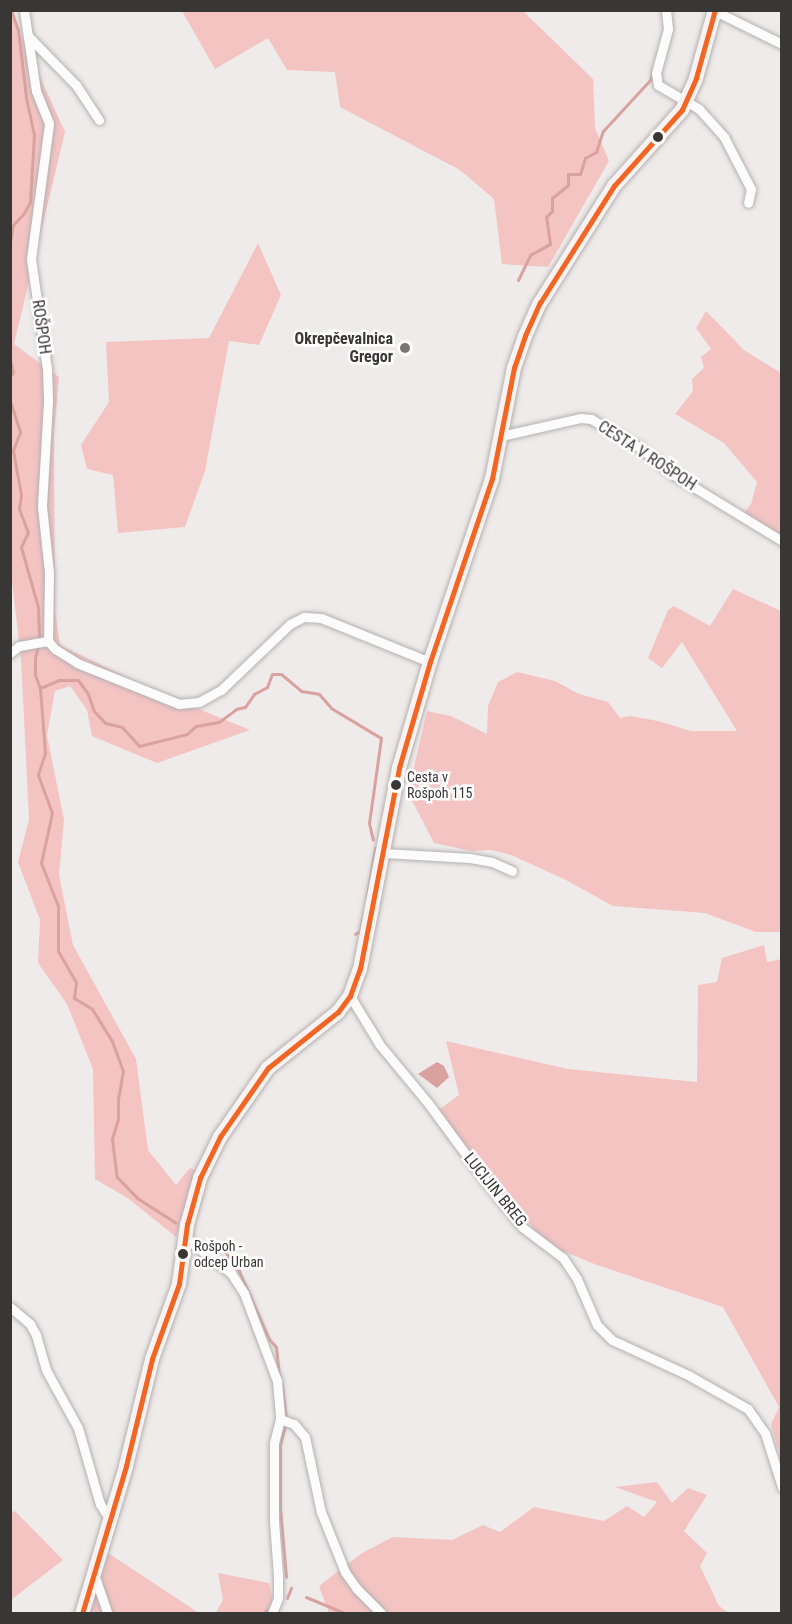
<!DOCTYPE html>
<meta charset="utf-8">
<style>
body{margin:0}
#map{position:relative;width:792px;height:1624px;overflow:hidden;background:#f0ebeb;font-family:"Roboto Condensed",sans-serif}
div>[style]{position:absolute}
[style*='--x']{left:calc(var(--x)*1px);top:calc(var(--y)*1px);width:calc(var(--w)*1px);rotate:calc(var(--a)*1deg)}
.forest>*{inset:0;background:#f4c4c3}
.water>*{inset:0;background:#daa29f}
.stream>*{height:3px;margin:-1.5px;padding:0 1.5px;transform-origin:1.5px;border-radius:1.5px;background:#daa29f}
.roads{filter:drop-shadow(0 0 2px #b4b1b1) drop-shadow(0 0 2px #b4b1b1)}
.street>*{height:9px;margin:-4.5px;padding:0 4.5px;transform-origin:4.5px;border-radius:4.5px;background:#fdfcfc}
.secondary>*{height:14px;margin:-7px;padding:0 7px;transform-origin:7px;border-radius:7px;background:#f8f3f3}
.bus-1>*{height:4.5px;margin:-2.25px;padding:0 2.25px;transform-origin:2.25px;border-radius:2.25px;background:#f26522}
.dots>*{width:16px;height:16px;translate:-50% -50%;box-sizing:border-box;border:3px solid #fff;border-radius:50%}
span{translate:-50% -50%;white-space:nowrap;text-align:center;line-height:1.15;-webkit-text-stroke:5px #fff;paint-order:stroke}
.bus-label{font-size:14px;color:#393636}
.left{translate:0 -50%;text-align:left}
.street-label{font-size:16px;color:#393636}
.poi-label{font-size:16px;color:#393636;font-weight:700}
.right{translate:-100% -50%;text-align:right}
.frame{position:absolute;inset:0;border:12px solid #393636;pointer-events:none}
</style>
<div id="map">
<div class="forest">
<i style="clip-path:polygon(10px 11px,65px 132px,14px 344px,59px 377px,54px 435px,55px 611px,60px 645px,153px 690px,250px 730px,157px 763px,92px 736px,87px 710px,70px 686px,55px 691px,47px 735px,64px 820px,59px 875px,73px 945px,136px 1059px,148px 1150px,176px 1185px,190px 1168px,198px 1171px,176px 1237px,129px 1199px,95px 1179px,93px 1069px,67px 1004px,38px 963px,40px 920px,18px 862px,29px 819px,21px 658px,10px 565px)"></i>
<i style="clip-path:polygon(512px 11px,524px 12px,593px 79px,595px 128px,609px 161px,548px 267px,502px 264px,494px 199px,460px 170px,340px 107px,335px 72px,287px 70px,268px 38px,215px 69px,182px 11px)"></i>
<i style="clip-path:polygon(258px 243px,281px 295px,259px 345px,229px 341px,205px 471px,185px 527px,118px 533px,113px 475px,87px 469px,81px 445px,109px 402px,106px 342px,209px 338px)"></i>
<i style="clip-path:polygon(706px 311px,744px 350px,781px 373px,781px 535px,744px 513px,751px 504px,757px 482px,724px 443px,675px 414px,693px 391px,692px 379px,704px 368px,701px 357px,711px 349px,696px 328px)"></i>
<i style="clip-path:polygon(733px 589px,781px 611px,781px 932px,756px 932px,705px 913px,613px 906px,564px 879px,511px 855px,491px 850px,471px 851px,434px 843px,408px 793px,427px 711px,451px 716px,487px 734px,488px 706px,498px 682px,517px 672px,555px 681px,579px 694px,608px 702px,620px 718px,630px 716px,658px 721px,691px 731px,737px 731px,682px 642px,662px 668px,648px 658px,668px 610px,674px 606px,710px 626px)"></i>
<i style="clip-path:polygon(764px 945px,767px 962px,781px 959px,781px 1460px,771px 1424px,779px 1407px,723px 1307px,597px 1265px,543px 1243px,516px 1203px,491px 1181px,437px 1111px,459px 1095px,446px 1041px,568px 1069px,697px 1082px,698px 985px,717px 982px,722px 958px)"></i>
<i style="clip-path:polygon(657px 1482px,672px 1503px,688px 1488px,707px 1495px,684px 1531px,707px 1553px,700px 1566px,719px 1606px,729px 1613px,329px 1613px,319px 1586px,362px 1553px,393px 1537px,452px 1540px,483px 1525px,500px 1532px,534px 1507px,604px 1521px,627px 1506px,644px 1517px,657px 1502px,615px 1487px)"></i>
<i style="clip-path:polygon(15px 1511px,63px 1560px,11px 1600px,11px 1513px)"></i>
<i style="clip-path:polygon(108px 1553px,199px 1613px,90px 1614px)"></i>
<i style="clip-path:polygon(218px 1573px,269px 1583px,275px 1613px,215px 1614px,223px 1600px)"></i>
</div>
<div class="water">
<i style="clip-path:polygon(437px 1062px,444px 1066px,449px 1077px,437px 1088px,418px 1074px)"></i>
</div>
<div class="stream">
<i style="--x:10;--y:243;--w:18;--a:-81"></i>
<i style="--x:13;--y:225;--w:16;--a:-47"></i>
<i style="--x:24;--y:213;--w:13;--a:-61"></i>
<i style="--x:30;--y:202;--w:67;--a:-86.6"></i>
<i style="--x:34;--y:135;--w:39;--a:-102"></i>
<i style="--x:26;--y:97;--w:67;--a:-96.8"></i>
<i style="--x:18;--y:30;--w:21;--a:-109"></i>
<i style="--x:518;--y:280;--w:28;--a:-64"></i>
<i style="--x:530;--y:255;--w:23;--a:-29"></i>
<i style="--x:550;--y:244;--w:27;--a:-98"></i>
<i style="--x:546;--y:217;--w:8;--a:-45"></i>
<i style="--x:552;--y:211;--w:13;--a:-90"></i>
<i style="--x:552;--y:198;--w:21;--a:-39"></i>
<i style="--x:568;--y:185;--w:11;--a:-90"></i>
<i style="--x:568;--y:174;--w:12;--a:0"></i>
<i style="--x:580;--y:174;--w:17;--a:-73"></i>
<i style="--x:585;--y:158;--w:13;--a:-29"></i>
<i style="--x:596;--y:152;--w:22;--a:-72"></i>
<i style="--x:603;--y:131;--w:69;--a:-47.3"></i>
<i style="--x:650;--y:80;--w:11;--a:-75"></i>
<i style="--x:10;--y:360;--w:12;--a:76"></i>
<i style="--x:13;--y:372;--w:5;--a:127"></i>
<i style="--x:10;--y:401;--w:33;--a:72"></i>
<i style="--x:20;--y:432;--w:19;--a:111"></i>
<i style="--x:13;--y:450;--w:46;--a:79.9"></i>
<i style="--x:21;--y:495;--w:14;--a:98"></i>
<i style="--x:19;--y:509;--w:25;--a:69"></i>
<i style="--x:28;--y:532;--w:17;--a:115"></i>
<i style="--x:21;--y:547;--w:62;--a:74.2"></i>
<i style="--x:38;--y:607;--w:36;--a:88"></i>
<i style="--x:39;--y:643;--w:16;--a:105"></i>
<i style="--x:35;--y:658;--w:17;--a:90"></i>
<i style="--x:35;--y:675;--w:14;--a:69"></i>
<i style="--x:40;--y:688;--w:65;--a:85.6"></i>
<i style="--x:45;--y:753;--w:23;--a:108"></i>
<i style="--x:38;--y:775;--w:40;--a:69.8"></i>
<i style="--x:52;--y:813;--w:51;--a:102.4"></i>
<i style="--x:41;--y:863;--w:46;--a:68.4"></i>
<i style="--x:58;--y:906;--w:45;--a:90"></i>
<i style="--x:58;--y:951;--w:36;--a:60"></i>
<i style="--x:76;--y:982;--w:16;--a:97"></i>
<i style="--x:74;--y:998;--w:21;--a:31"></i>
<i style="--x:92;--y:1009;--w:38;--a:58"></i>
<i style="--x:112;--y:1041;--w:32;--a:70"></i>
<i style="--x:123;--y:1071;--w:28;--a:100"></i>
<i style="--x:118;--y:1099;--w:20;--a:90"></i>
<i style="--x:118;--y:1119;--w:21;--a:107"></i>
<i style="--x:112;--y:1139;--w:38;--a:83"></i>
<i style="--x:117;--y:1177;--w:29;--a:46"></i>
<i style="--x:137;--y:1198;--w:46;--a:32.7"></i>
<i style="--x:40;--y:688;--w:21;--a:-23"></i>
<i style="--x:59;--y:680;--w:19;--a:0"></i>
<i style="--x:78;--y:680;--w:17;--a:54"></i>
<i style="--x:88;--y:694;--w:18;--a:71"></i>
<i style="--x:94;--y:711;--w:16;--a:47"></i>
<i style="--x:105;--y:723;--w:17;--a:13"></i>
<i style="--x:122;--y:727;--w:25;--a:48"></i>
<i style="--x:139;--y:746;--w:49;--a:-14"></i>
<i style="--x:187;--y:734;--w:12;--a:-42"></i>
<i style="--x:196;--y:726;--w:23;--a:-10"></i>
<i style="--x:219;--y:722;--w:21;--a:-37"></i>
<i style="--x:236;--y:709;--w:9;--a:-13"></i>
<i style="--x:245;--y:707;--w:16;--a:-55"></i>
<i style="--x:254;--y:694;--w:15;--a:-28"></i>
<i style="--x:267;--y:687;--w:14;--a:-69"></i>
<i style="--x:272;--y:674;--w:9;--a:0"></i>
<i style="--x:281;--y:674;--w:26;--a:40"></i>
<i style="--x:301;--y:691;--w:18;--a:9"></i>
<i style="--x:319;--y:694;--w:18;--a:49"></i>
<i style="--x:331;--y:708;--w:58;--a:31"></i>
<i style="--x:381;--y:738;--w:86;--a:98"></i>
<i style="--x:369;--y:823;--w:17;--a:77"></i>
<i style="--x:367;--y:896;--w:49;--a:-80.5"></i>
<i style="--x:355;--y:934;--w:6;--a:-31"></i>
<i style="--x:360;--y:931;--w:19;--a:-78"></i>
<i style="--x:209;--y:1238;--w:19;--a:39"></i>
<i style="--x:224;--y:1250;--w:26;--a:54"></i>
<i style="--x:239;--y:1271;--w:74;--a:66.2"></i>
<i style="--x:269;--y:1339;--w:11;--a:49"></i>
<i style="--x:276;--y:1347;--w:27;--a:84"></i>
<i style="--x:282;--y:1386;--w:31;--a:83"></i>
<i style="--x:285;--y:1426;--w:20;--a:105"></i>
<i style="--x:280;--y:1445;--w:63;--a:90"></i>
<i style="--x:280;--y:1508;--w:69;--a:85"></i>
<i style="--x:306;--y:1597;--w:44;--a:22.5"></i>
<i style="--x:287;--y:1598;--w:11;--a:-68"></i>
<i style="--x:264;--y:1614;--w:4;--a:-63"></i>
</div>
<div class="roads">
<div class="street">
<i style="--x:24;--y:10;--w:82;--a:81.6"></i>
<i style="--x:36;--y:91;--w:35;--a:68"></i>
<i style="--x:49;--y:124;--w:136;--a:97.6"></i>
<i style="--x:31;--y:259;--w:111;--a:81.7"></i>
<i style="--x:47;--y:369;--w:33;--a:88"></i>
<i style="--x:48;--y:402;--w:104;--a:93.3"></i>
<i style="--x:42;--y:506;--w:67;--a:84"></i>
<i style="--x:49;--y:573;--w:68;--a:90.8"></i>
<i style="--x:666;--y:10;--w:19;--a:84"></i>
<i style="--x:668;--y:29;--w:46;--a:105.3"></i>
<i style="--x:656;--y:73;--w:12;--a:81"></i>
<i style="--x:658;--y:85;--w:48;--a:30.3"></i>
<i style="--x:699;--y:109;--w:38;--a:48"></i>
<i style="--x:724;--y:137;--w:59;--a:62.6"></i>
<i style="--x:751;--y:189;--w:14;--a:102"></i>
<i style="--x:715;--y:11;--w:75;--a:26.2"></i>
<i style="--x:28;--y:36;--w:69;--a:45.6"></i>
<i style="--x:76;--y:85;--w:42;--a:56.7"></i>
<i style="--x:501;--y:436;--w:81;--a:-12.8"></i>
<i style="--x:580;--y:418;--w:11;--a:5"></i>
<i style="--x:591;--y:419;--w:56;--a:30.3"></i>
<i style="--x:639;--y:447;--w:45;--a:38.7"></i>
<i style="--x:674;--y:475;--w:127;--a:31.4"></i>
<i style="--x:48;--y:641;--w:11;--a:49"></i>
<i style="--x:55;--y:649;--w:26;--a:32"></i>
<i style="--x:77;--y:663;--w:110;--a:21.9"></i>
<i style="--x:179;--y:704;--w:20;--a:-6"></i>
<i style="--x:199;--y:702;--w:25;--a:-29"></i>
<i style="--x:221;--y:690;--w:95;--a:-43.7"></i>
<i style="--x:290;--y:624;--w:16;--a:-27"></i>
<i style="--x:304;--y:617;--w:17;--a:3"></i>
<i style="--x:321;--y:618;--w:118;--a:22"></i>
<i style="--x:10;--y:653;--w:11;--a:-38"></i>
<i style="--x:19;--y:646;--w:29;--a:-10"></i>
<i style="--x:384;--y:853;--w:86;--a:3.3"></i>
<i style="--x:470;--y:858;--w:22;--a:10"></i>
<i style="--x:492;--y:862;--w:22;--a:24"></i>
<i style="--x:350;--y:996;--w:57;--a:58.5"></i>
<i style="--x:380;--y:1045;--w:75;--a:50.4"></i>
<i style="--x:428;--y:1103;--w:104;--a:53.6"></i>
<i style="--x:490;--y:1187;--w:51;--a:51.3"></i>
<i style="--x:522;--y:1227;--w:51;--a:37.1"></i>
<i style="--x:563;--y:1258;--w:25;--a:56"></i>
<i style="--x:577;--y:1279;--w:50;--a:66.5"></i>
<i style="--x:597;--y:1325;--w:21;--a:45"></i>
<i style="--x:612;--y:1340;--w:84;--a:24.7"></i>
<i style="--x:688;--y:1375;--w:69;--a:29.5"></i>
<i style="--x:748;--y:1409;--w:29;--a:55"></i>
<i style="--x:765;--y:1433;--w:57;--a:72.5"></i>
<i style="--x:185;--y:1238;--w:58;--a:37.3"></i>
<i style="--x:231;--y:1273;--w:24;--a:57"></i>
<i style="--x:244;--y:1293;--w:94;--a:69.4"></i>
<i style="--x:277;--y:1381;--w:38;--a:85"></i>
<i style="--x:280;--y:1419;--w:25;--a:104"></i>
<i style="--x:274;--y:1443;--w:78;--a:90"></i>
<i style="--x:274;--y:1521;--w:54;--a:85.8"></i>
<i style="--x:278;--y:1575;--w:23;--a:90"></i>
<i style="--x:278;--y:1598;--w:17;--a:111"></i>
<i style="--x:10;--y:1307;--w:26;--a:40"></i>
<i style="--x:30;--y:1324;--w:13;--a:61"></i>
<i style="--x:36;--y:1335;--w:36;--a:74"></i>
<i style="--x:46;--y:1370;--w:66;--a:61.1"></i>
<i style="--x:78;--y:1428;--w:79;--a:73.9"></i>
<i style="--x:100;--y:1504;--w:17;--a:57"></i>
<i style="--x:280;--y:1419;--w:15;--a:20"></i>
<i style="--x:294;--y:1424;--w:17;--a:50"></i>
<i style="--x:305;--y:1437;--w:77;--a:78"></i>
<i style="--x:321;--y:1512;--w:65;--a:68.2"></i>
<i style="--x:345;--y:1572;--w:21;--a:55"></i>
<i style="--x:357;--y:1589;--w:35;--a:45"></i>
<i style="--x:92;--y:1578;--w:4;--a:27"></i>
<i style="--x:96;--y:1580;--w:36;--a:71"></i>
</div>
<div class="secondary">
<i style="--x:82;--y:1614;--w:154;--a:-73.4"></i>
<i style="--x:126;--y:1466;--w:110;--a:-76.3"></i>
<i style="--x:152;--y:1359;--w:80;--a:-70.2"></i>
<i style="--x:179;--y:1284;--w:60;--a:-82.3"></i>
<i style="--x:187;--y:1225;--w:49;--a:-74.5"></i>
<i style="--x:200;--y:1178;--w:46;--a:-64"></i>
<i style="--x:220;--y:1137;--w:84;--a:-55.2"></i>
<i style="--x:268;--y:1068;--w:90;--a:-38.7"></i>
<i style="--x:338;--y:1012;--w:20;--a:-53"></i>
<i style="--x:350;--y:996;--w:29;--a:-70"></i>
<i style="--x:360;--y:969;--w:205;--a:-79"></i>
<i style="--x:399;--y:768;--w:110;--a:-73.7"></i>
<i style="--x:430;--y:662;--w:193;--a:-71.3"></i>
<i style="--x:492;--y:479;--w:113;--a:-78.8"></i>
<i style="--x:514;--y:368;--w:34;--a:-71"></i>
<i style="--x:525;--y:336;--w:36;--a:-66"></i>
<i style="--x:540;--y:303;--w:138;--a:-57.7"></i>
<i style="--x:614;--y:186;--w:102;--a:-48.2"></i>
<i style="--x:682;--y:110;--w:35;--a:-66"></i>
<i style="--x:696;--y:78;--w:71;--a:-74.4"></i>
</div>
</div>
<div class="bus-1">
<i style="--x:82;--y:1614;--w:154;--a:-73.4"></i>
<i style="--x:126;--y:1466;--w:110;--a:-76.3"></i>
<i style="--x:152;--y:1359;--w:80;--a:-70.2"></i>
<i style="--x:179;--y:1284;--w:60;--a:-82.3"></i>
<i style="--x:187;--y:1225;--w:49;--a:-74.5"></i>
<i style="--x:200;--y:1178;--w:46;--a:-64"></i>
<i style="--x:220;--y:1137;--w:84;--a:-55.2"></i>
<i style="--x:268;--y:1068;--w:90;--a:-38.7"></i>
<i style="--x:338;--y:1012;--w:20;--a:-53"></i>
<i style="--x:350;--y:996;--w:29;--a:-70"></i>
<i style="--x:360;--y:969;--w:205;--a:-79"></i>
<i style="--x:399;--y:768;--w:110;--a:-73.7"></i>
<i style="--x:430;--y:662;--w:193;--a:-71.3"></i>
<i style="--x:492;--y:479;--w:113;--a:-78.8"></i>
<i style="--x:514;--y:368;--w:34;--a:-71"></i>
<i style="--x:525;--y:336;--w:36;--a:-66"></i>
<i style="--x:540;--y:303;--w:138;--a:-57.7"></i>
<i style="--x:614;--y:186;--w:102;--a:-48.2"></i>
<i style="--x:682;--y:110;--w:35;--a:-66"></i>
<i style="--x:696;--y:78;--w:71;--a:-74.4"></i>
</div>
<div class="dots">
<i style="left:658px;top:137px;background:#393636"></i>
<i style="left:405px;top:348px;background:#797575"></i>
<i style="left:396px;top:785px;background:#393636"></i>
<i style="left:183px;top:1254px;background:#393636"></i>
</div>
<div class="bus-label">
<span class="left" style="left:407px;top:785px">Cesta v<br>Rošpoh 115</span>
<span class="left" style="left:194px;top:1254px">Rošpoh -<br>odcep Urban</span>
</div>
<div class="street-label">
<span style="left:41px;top:327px;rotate:82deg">ROŠPOH</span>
<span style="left:647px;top:456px;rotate:33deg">CESTA V ROŠPOH</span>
<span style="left:495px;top:1190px;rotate:51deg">LUCIJIN BREG</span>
</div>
<div class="poi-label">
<span class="right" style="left:393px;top:348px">Okrepčevalnica<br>Gregor</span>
</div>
<div class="frame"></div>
</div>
